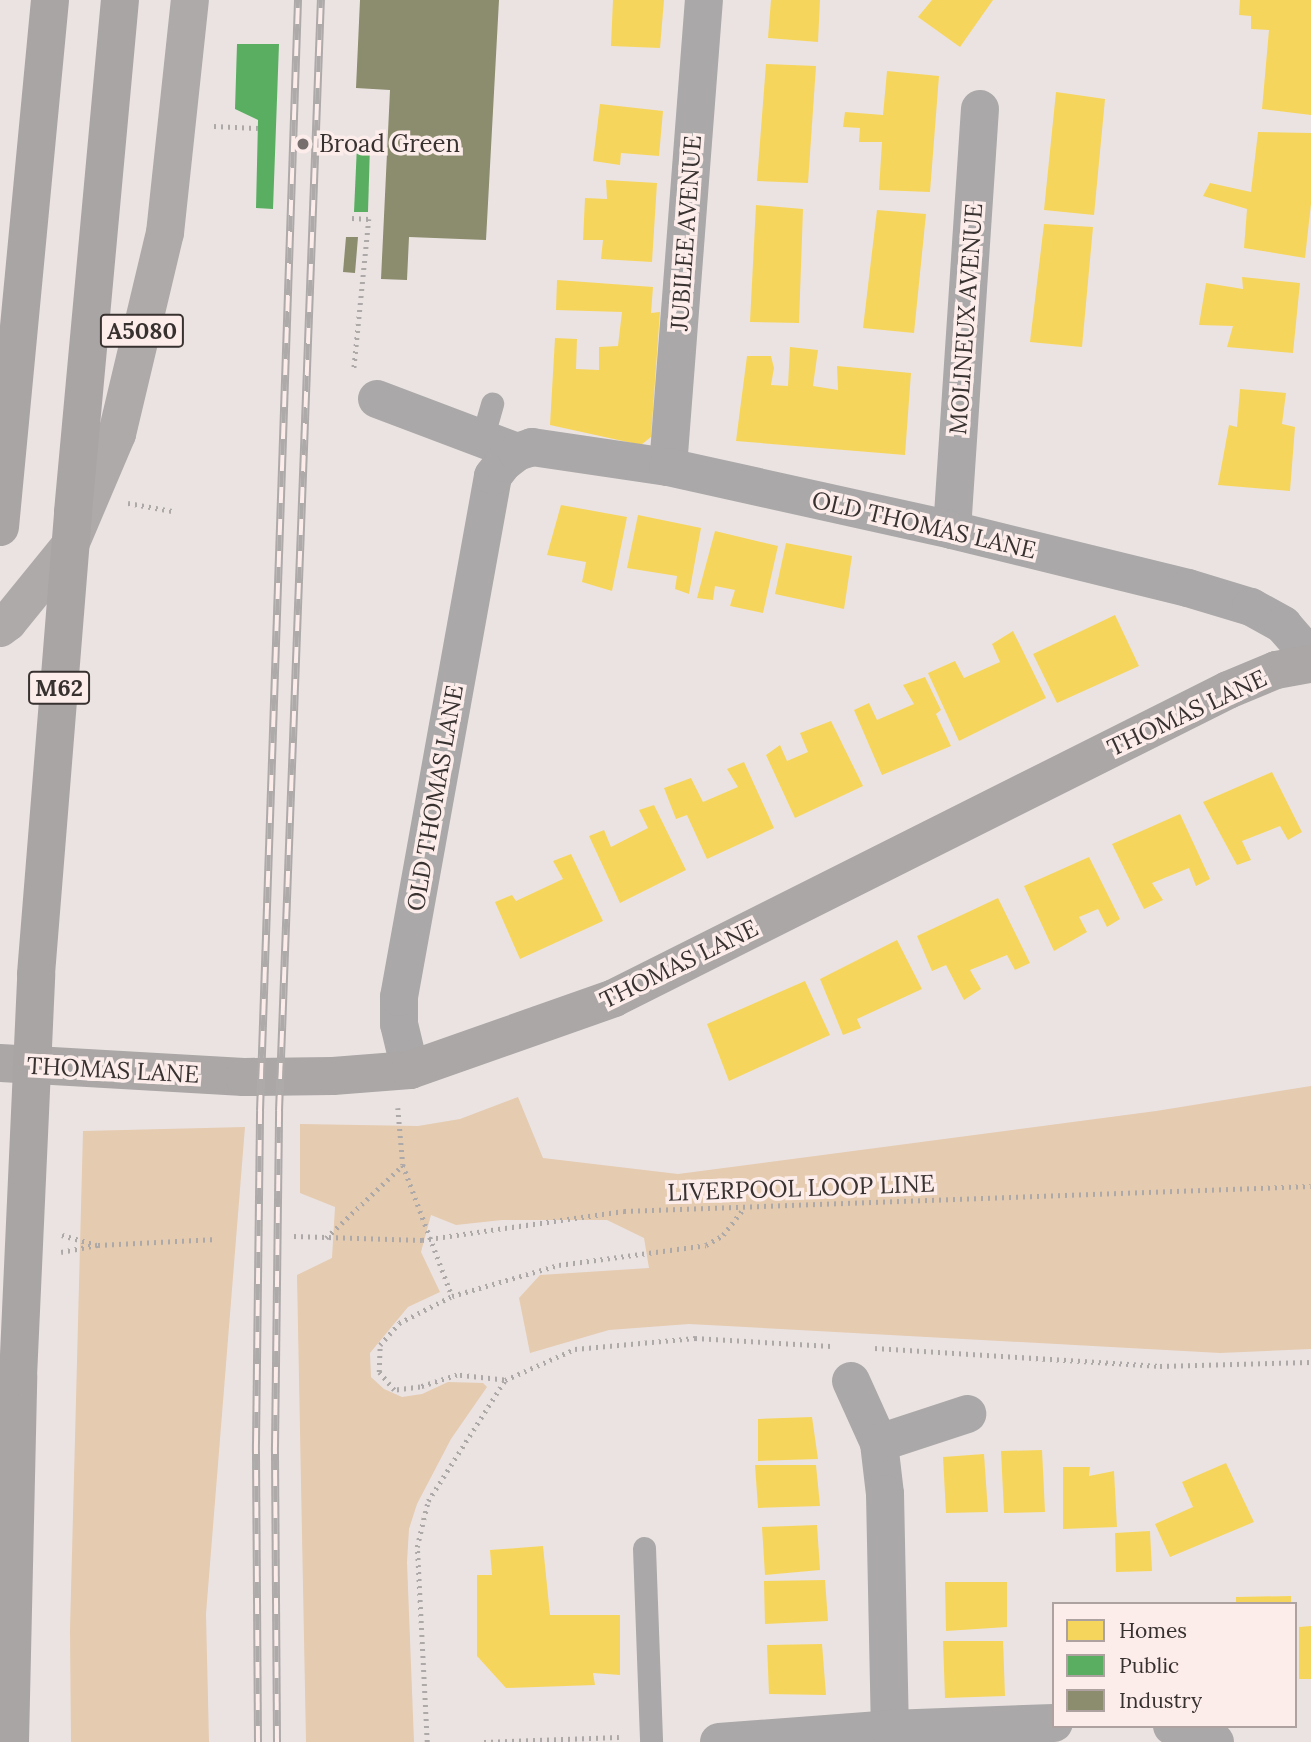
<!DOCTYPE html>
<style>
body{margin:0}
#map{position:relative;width:1311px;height:1742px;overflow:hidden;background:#ebe3e2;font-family:Lora,serif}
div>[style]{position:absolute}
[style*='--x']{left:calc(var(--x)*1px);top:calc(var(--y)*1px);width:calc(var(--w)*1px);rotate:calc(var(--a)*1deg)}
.green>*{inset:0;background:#e5cbb0}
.homes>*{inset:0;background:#f6d55c}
.public>*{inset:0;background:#5aae61}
.industry>*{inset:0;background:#8c8c6e}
.path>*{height:4.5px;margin-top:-2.25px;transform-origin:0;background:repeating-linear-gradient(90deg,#ada9a9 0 2px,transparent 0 7px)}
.lane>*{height:23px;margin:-11.5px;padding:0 11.5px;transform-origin:11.5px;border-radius:11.5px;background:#aaa8a8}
.street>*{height:38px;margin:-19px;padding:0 19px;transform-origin:19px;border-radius:19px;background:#aaa8a8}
.secondary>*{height:38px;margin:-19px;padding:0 19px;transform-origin:19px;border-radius:19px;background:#aaa7a6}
.primary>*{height:38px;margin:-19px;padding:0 19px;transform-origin:19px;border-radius:19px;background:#afaaaa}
.highway>*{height:38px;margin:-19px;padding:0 19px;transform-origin:19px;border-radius:19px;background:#aaa5a5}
.rail>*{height:8px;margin-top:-4px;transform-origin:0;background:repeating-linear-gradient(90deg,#fcedeb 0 16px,#aeaaaa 0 32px);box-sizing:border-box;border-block:2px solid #aeaaaa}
.highway-bridge>*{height:38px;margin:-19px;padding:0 19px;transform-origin:19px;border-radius:19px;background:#aaa5a5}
.dots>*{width:19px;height:19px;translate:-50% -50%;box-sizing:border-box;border:4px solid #fcedeb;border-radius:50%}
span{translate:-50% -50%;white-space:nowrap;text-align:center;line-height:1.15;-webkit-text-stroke:7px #fcedeb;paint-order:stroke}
.shield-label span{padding:2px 5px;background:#fcedeb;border:2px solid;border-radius:5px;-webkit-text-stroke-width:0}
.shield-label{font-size:23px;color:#373130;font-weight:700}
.poi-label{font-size:24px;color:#373130}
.left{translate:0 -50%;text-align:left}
.street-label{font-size:24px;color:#373130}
.legend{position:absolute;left:1052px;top:1602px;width:245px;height:126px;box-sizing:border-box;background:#fcedeb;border:2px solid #ada2a0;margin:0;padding:9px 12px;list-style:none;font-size:21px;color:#373130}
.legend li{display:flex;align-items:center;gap:14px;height:35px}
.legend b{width:35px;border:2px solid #ada2a0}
</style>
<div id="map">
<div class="green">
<i style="clip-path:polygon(1311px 1086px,1311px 1349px,1220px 1353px,689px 1324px,609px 1330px,530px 1353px,519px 1298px,540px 1275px,649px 1268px,644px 1238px,607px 1220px,502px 1220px,456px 1225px,431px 1215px,421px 1252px,440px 1292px,408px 1307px,370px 1353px,371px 1377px,384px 1389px,402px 1397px,422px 1394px,448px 1382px,483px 1383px,487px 1387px,451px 1439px,417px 1504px,409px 1529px,407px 1562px,414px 1742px,306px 1742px,297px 1275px,332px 1258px,335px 1207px,300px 1193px,300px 1124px,418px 1126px,460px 1119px,518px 1097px,543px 1158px,678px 1174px,1156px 1111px)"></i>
<i style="clip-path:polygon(245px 1127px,206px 1614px,209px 1742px,71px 1742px,70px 1630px,83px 1131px)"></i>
</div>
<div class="homes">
<i style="clip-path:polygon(613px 0,664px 0,660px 48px,611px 46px)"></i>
<i style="clip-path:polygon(771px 0,820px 0,818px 42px,768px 38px)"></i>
<i style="clip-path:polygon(932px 0,993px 0,960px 47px,918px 17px)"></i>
<i style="clip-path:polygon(1240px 0,1311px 0,1311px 115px,1262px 109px,1269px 30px,1251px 29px,1251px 16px,1239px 15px)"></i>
<i style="clip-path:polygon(766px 64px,816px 66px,808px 183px,757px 181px)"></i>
<i style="clip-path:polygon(887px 71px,939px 76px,930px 192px,879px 190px,882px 142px,859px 142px,860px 128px,843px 127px,845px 112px,883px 115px)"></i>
<i style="clip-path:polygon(1056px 92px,1105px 99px,1094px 215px,1044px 210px)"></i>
<i style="clip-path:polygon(600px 104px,663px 111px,659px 156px,621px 153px,620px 165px,593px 161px)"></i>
<i style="clip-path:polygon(1258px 132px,1311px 133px,1311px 204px,1305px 258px,1244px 248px,1247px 209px,1203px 196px,1210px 183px,1251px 192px)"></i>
<i style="clip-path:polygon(606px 180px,657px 183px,652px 262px,601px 259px,603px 240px,583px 240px,585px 198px,607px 199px)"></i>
<i style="clip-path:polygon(756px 205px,803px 209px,799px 323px,750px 322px)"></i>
<i style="clip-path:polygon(877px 210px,926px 214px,914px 333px,863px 328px)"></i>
<i style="clip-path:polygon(1044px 224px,1093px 227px,1082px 347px,1030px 342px)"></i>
<i style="clip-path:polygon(1242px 277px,1300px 283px,1293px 353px,1227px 347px,1233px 326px,1199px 325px,1206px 283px,1243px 289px)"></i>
<i style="clip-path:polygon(557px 280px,653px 287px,651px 313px,660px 312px,651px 437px,641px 445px,550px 425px,555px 338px,577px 339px,576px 369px,599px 370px,599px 347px,618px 346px,622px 312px,556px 310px)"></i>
<i style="clip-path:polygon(790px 347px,818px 350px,813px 386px,838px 390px,837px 366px,911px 373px,905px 455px,736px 441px,747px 356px,771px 356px,774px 368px,771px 385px,788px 386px)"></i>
<i style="clip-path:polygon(1240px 389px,1286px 393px,1282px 424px,1295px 427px,1290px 491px,1218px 485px,1229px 425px,1237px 427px)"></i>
<i style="clip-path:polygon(561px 505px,627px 517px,612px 591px,582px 582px,586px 562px,547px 555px)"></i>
<i style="clip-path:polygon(638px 515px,701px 528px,689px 594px,675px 589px,677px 576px,627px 568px)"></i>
<i style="clip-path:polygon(715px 531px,778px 546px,763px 613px,730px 606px,735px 590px,715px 586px,713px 600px,697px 598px)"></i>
<i style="clip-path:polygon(786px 543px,852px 556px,844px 609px,775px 594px)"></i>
<i style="clip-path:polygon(1115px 615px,1139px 666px,1057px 703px,1033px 654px)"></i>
<i style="clip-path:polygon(1013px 631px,1046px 698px,959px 741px,928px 673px,955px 661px,964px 678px,1000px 662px,992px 644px)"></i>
<i style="clip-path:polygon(925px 677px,941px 710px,936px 714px,951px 746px,882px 775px,854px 710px,869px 703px,877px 720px,914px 704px,903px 685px)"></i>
<i style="clip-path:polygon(831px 721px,863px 786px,795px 818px,766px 755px,780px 745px,787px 761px,808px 752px,800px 733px)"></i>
<i style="clip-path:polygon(744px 762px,774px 828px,707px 859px,687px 815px,676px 819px,664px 788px,691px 778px,703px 802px,738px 787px,727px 769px)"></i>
<i style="clip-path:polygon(1272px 772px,1302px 832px,1288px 840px,1280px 826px,1242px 841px,1251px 860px,1237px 865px,1203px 802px)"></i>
<i style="clip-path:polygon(654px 805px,686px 870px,620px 903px,589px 836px,604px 830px,611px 847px,648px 828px,639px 810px)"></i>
<i style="clip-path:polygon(1180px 814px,1210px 879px,1196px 886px,1189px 868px,1152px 883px,1163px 900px,1144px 909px,1112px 844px)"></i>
<i style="clip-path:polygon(571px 854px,603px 921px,520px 959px,495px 902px,512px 895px,516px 901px,563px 879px,553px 861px)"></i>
<i style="clip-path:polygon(1089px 857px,1120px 919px,1107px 927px,1098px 909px,1079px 917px,1087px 932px,1054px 951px,1024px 886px)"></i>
<i style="clip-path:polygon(998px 898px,1030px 963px,1015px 970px,1007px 955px,970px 970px,981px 989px,964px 1000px,946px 965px,932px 971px,917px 936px)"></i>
<i style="clip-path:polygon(897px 940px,922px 989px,857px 1019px,861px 1028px,843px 1035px,820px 979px)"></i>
<i style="clip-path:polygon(805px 981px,830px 1035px,729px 1081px,707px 1024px)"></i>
<i style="clip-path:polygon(812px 1417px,818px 1459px,758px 1461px,758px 1419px)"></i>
<i style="clip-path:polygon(1042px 1450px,1045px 1512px,1004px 1513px,1001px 1451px)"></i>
<i style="clip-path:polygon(984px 1454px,988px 1512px,946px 1513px,943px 1457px)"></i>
<i style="clip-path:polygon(1226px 1463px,1254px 1522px,1170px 1557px,1155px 1524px,1193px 1507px,1182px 1482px)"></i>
<i style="clip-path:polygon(755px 1465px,816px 1465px,820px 1506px,758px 1508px)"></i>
<i style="clip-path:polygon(1063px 1467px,1090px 1467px,1089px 1476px,1114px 1471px,1117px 1527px,1063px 1529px)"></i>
<i style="clip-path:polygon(817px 1525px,820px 1570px,765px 1575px,762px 1527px)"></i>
<i style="clip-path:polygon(1150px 1531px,1152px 1571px,1116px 1572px,1115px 1533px)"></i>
<i style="clip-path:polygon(543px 1546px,550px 1615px,620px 1615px,620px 1675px,593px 1673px,595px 1685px,506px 1688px,477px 1656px,477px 1575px,492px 1575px,490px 1550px)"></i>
<i style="clip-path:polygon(825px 1580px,828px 1621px,765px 1624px,764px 1581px)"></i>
<i style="clip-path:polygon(945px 1582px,1007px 1582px,1007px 1627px,946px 1631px)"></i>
<i style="clip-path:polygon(1291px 1596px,1291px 1604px,1236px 1604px,1236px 1597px)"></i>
<i style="clip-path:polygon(1311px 1626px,1311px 1679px,1299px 1679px,1299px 1627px)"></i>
<i style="clip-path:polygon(943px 1641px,1003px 1641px,1005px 1696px,945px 1698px)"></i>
<i style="clip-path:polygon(822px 1644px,826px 1695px,769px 1694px,767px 1645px)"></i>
</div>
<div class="public">
<i style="clip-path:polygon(237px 44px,279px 44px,273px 209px,256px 208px,258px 120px,235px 109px)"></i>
<i style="clip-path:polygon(357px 145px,370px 145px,368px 212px,354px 212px)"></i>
</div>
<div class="industry">
<i style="clip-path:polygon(360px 0,499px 0,486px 240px,409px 237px,407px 280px,381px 279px,390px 90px,356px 88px)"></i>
<i style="clip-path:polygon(346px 237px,358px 237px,355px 273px,343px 272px)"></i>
</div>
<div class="path">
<i style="--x:214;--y:126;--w:44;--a:2.6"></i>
<i style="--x:352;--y:218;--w:17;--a:3"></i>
<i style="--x:369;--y:219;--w:150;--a:95.7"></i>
<i style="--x:128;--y:503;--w:45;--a:10.3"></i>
<i style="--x:398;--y:1108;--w:57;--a:85"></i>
<i style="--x:403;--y:1165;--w:140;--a:69.5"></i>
<i style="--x:62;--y:1235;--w:36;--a:16"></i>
<i style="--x:294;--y:1236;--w:128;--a:1.8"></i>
<i style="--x:422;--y:1240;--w:204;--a:-8.2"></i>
<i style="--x:624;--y:1211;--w:687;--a:-2.08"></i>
<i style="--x:326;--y:1238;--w:106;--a:-43.5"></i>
<i style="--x:61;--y:1252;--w:38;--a:-11"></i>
<i style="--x:98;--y:1245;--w:119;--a:-2.9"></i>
<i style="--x:875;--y:1348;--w:286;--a:3.6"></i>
<i style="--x:1160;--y:1366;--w:151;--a:-1.5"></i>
<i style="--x:504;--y:1380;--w:47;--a:-173.9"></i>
<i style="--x:457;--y:1375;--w:39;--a:162"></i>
<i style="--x:420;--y:1387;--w:26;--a:173"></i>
<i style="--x:394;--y:1390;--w:23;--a:-130"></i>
<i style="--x:379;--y:1372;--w:27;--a:-88"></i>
<i style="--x:380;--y:1345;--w:29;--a:-49"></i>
<i style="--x:399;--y:1323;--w:59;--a:-27"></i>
<i style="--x:452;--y:1296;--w:111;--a:-16.2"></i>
<i style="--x:559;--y:1265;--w:148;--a:-7.7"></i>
<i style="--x:706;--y:1245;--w:20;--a:-30"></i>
<i style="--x:723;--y:1235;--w:34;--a:-52"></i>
<i style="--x:427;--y:1742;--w:195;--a:-92.9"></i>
<i style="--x:417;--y:1547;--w:47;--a:-76.6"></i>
<i style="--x:428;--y:1501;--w:143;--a:-57.5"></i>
<i style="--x:505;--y:1380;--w:77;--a:-23.9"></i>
<i style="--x:575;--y:1349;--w:121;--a:-5.2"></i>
<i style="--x:695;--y:1338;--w:136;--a:3.4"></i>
<i style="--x:484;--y:1742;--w:135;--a:-2.1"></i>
</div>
<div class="lane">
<i style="--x:482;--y:439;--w:37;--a:-74"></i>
<i style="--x:644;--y:1548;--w:194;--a:87.9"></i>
</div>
<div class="street">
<i style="--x:377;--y:399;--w:150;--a:20.7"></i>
<i style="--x:668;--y:467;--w:468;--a:-85.6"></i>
<i style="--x:952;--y:530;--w:422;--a:-86.2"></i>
<i style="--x:410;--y:1070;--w:47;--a:-103.4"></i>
<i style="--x:399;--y:1024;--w:27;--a:-90"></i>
<i style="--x:399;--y:997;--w:529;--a:-79.77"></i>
<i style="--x:493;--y:476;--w:16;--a:-52"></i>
<i style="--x:503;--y:463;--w:18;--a:-38"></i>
<i style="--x:517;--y:452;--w:16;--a:-18"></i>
<i style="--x:532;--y:447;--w:137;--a:8.4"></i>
<i style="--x:668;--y:467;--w:291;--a:12.5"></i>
<i style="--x:952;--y:530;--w:243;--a:13.8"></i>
<i style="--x:1188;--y:588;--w:66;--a:16.8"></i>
<i style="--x:1251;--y:607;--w:37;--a:29"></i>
<i style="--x:1283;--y:625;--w:43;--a:48.8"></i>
<i style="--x:851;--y:1381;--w:68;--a:65.7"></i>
<i style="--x:879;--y:1443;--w:51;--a:83.3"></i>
<i style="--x:885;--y:1494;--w:235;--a:88.8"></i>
<i style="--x:879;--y:1443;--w:93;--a:-18.2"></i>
<i style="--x:1172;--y:1726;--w:17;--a:3"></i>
<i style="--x:1189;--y:1727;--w:30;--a:30"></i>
<i style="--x:719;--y:1742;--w:171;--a:-4.3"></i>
<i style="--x:890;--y:1729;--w:164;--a:-2.1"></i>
</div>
<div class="secondary">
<i style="--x:0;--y:1063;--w:244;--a:3.3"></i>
<i style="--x:244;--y:1077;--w:89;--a:-0.6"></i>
<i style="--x:333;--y:1076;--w:77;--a:-4.5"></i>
<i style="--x:410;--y:1070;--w:216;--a:-19.4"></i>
<i style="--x:614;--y:998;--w:687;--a:-26.64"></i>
<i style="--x:1228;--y:690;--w:52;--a:-22.6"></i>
<i style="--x:1276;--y:670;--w:36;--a:-10"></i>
</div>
<div class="primary">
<i style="--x:0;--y:628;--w:10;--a:-37"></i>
<i style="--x:8;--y:622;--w:97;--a:-50.9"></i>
<i style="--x:69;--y:547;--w:123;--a:-67"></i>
<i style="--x:117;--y:434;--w:207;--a:-76.6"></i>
<i style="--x:165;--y:233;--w:234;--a:-83.9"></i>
</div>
<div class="highway">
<i style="--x:0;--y:527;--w:529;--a:-84.58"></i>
<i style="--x:10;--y:1742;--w:365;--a:-88.7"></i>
</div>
<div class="rail">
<i style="--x:258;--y:1742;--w:298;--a:-90.4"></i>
<i style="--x:256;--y:1444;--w:333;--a:-89.3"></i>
<i style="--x:260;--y:1111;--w:1112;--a:-88.04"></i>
<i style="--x:277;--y:1742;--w:295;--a:-90.4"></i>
<i style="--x:275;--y:1447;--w:336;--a:-89.3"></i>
<i style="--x:279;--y:1111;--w:1112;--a:-87.84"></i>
</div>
<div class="highway-bridge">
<i style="--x:18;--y:1377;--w:403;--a:-87.4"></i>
<i style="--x:36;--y:974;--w:463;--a:-85.4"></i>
<i style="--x:73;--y:512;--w:514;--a:-84.76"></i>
</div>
<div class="dots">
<i style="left:303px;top:144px;background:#766f6e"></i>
</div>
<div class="shield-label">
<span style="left:142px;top:331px">A5080</span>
<span style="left:59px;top:688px">M62</span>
</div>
<div class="poi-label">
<span class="left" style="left:319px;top:144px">Broad Green</span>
</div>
<div class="street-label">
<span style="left:686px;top:233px;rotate:-86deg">JUBILEE AVENUE</span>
<span style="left:966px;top:319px;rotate:-86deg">MOLINEUX AVENUE</span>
<span style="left:924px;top:525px;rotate:13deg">OLD THOMAS LANE</span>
<span style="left:1187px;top:713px;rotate:-25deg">THOMAS LANE</span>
<span style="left:435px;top:798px;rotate:-80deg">OLD THOMAS LANE</span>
<span style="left:679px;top:964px;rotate:-26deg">THOMAS LANE</span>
<span style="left:113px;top:1070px;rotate:3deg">THOMAS LANE</span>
<span style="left:801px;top:1188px;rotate:-2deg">LIVERPOOL LOOP LINE</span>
</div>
<ul class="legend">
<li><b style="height:19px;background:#f6d55c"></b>Homes</li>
<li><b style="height:19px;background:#5aae61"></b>Public</li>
<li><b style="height:19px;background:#8c8c6e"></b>Industry</li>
</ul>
</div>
